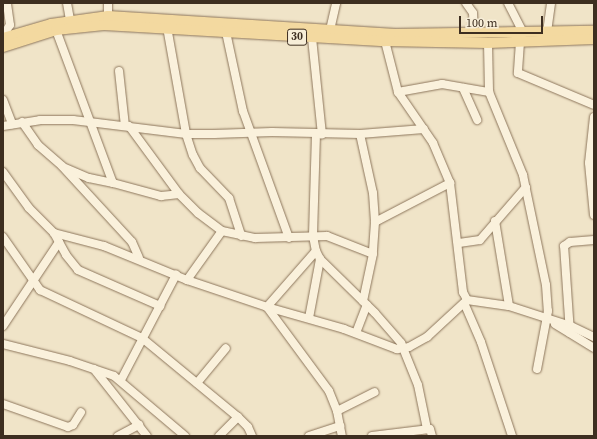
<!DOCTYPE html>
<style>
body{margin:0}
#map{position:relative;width:597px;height:439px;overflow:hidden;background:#f0e4c8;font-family:"Source Serif 4",serif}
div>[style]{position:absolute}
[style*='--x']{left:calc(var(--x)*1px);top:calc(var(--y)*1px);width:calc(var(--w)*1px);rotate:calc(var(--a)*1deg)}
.roads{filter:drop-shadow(0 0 1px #8d765c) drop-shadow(0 0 1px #8d765c)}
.minor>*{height:8px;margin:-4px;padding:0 4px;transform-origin:4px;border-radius:4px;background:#faf1dc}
.major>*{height:10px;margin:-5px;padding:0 5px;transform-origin:5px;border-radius:5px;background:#f3d9a0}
span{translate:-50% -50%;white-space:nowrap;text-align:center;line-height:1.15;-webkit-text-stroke:3.5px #f7eed8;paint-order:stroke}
.shield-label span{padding:1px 3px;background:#f7eed8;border:1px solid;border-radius:3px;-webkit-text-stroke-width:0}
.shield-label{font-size:11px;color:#3d2e20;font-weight:700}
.frame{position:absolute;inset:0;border:4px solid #3d2e20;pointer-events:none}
.scale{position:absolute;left:459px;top:16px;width:84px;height:18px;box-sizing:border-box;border:2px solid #3d2e20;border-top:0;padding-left:5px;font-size:12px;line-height:14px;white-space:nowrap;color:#3d2e20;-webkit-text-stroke:3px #f7eed8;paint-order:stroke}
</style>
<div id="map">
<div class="roads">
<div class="minor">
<i style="--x:67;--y:3;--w:17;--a:80"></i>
<i style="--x:108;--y:3;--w:13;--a:90"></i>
<i style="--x:466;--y:3;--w:12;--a:55"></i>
<i style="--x:473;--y:13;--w:20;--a:87"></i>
<i style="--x:508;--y:3;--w:34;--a:63"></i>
<i style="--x:167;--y:27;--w:109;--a:79.9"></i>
<i style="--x:186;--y:134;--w:22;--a:72"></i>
<i style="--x:193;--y:155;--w:15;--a:62"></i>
<i style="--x:200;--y:168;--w:42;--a:46"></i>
<i style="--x:229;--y:198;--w:40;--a:72"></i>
<i style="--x:56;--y:30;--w:163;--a:69.6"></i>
<i style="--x:113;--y:183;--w:50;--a:15.2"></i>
<i style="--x:161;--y:196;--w:18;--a:-6"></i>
<i style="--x:330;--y:30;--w:28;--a:-77"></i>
<i style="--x:226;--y:32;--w:81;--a:77.9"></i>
<i style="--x:243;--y:111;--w:135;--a:70.1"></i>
<i style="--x:547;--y:32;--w:29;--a:-82"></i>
<i style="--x:3;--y:36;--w:13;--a:-58"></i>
<i style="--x:10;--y:25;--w:22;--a:-98"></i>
<i style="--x:312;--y:38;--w:97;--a:84.1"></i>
<i style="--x:385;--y:41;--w:53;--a:75.7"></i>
<i style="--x:398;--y:92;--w:62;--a:55.5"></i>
<i style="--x:433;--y:143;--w:43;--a:67"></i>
<i style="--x:450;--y:183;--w:110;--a:83.2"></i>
<i style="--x:463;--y:292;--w:9;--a:63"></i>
<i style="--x:467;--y:300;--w:42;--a:8.1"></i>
<i style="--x:509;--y:306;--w:65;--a:17.9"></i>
<i style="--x:571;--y:326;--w:25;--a:26"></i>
<i style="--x:520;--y:42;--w:31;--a:94"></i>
<i style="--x:518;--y:73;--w:82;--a:22.8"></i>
<i style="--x:488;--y:43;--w:49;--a:88.8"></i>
<i style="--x:489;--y:92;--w:90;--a:67.7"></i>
<i style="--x:523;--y:175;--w:112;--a:78.2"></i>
<i style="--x:546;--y:285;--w:26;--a:86"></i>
<i style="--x:548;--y:311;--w:59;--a:100.7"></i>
<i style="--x:119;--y:71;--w:55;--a:83.8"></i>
<i style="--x:463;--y:88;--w:35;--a:66"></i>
<i style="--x:398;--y:92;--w:45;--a:-10.3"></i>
<i style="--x:442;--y:84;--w:48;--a:9.7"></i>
<i style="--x:3;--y:100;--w:26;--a:69"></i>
<i style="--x:594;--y:117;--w:46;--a:96.2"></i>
<i style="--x:589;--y:163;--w:52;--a:84.5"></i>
<i style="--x:22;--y:122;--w:28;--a:55"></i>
<i style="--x:38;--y:145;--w:32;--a:41"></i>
<i style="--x:62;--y:166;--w:103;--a:47.4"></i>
<i style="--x:132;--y:242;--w:17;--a:66"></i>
<i style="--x:3;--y:126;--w:37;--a:-9"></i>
<i style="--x:40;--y:120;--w:33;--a:0"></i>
<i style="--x:73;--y:120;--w:114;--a:7.1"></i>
<i style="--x:186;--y:134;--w:28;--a:0"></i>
<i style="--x:214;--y:134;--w:58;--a:-2"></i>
<i style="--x:272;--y:132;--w:88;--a:1.3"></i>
<i style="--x:360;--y:134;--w:64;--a:-4.5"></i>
<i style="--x:129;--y:126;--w:84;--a:53.7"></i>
<i style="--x:179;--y:194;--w:27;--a:45"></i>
<i style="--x:198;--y:213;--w:30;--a:37"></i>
<i style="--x:222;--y:231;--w:34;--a:12"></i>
<i style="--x:255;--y:238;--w:72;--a:-1.6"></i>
<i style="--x:327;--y:236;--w:49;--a:21.4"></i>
<i style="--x:316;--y:134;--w:102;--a:91.7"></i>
<i style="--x:313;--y:236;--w:15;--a:79"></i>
<i style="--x:316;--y:251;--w:9;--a:63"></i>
<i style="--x:320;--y:259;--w:77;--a:44.5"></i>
<i style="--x:375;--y:313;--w:40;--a:49"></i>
<i style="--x:401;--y:343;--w:45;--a:68"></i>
<i style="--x:418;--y:385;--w:45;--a:78.4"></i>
<i style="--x:360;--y:134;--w:60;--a:77.6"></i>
<i style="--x:373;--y:193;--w:29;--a:86"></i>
<i style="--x:375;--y:222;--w:32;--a:94"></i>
<i style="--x:373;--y:254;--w:48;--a:102"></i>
<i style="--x:65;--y:168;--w:26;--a:23"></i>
<i style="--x:89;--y:178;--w:25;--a:12"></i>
<i style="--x:3;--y:172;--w:44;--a:54.2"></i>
<i style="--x:29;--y:208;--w:35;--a:45"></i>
<i style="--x:54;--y:233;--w:25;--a:61"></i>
<i style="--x:66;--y:255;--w:19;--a:51"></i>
<i style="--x:78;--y:270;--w:90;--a:23.7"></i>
<i style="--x:495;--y:221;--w:86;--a:80.6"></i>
<i style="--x:375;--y:222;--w:85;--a:-27.5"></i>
<i style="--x:54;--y:233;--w:52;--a:14.6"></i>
<i style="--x:104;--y:246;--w:90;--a:22.3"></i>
<i style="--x:187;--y:280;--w:84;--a:18.6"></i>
<i style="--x:267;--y:307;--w:80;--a:15.9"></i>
<i style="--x:344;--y:329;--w:57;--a:20.7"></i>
<i style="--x:397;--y:349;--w:12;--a:-9"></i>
<i style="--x:409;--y:347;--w:21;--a:-29"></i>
<i style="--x:427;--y:337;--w:54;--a:-42.8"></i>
<i style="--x:3;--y:237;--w:65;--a:55.1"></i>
<i style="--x:40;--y:290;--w:113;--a:25.2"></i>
<i style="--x:142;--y:338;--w:124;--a:39.5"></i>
<i style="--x:238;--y:417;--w:14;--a:45"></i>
<i style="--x:248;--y:427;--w:10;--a:66"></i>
<i style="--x:459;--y:243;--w:21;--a:-8"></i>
<i style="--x:480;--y:240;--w:70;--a:-49"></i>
<i style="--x:316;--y:251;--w:74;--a:131.2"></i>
<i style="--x:267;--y:307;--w:104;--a:53.6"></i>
<i style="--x:329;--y:391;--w:22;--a:68"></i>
<i style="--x:337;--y:411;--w:25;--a:79"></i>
<i style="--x:187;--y:280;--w:60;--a:-54.5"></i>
<i style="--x:465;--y:305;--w:40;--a:66.6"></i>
<i style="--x:481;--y:342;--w:99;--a:71.7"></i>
<i style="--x:309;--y:318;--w:60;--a:-79.4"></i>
<i style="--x:555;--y:324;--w:46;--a:31.6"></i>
<i style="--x:3;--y:326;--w:101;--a:-56.3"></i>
<i style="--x:356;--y:333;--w:30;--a:-69"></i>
<i style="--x:570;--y:333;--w:87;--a:-93.9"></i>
<i style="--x:564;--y:246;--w:7;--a:-34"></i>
<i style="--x:570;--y:242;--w:24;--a:-5"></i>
<i style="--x:3;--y:344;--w:69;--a:14.2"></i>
<i style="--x:70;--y:361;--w:46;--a:18.8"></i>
<i style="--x:114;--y:376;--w:93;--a:40.2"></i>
<i style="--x:94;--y:369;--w:85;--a:51.7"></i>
<i style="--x:121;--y:380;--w:119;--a:-62.4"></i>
<i style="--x:197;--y:383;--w:45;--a:-50.4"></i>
<i style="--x:3;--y:404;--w:69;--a:19.5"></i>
<i style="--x:68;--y:427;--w:5;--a:-22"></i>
<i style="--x:73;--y:425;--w:15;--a:-58"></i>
<i style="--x:337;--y:411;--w:42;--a:-26.6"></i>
<i style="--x:118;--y:436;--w:24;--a:-28"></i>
<i style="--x:219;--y:436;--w:27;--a:-45"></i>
<i style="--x:309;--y:436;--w:33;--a:-18"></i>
<i style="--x:372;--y:436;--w:58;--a:-6.9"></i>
<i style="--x:430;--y:429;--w:7;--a:74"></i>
</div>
<div class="major">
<i style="--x:3;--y:38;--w:50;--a:-16.3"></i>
<i style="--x:51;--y:24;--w:58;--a:-8"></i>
<i style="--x:108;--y:16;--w:288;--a:3.6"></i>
<i style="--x:395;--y:34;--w:199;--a:-0.9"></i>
<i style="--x:3;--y:47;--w:56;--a:-17.8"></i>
<i style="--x:56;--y:30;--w:48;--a:-5.9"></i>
<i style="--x:104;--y:25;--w:281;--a:3.3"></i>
<i style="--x:385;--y:41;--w:103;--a:1.1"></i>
<i style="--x:488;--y:43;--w:106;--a:-2.2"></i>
</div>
</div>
<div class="shield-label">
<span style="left:297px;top:37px">30</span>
</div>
<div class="frame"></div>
<div class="scale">100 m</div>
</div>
